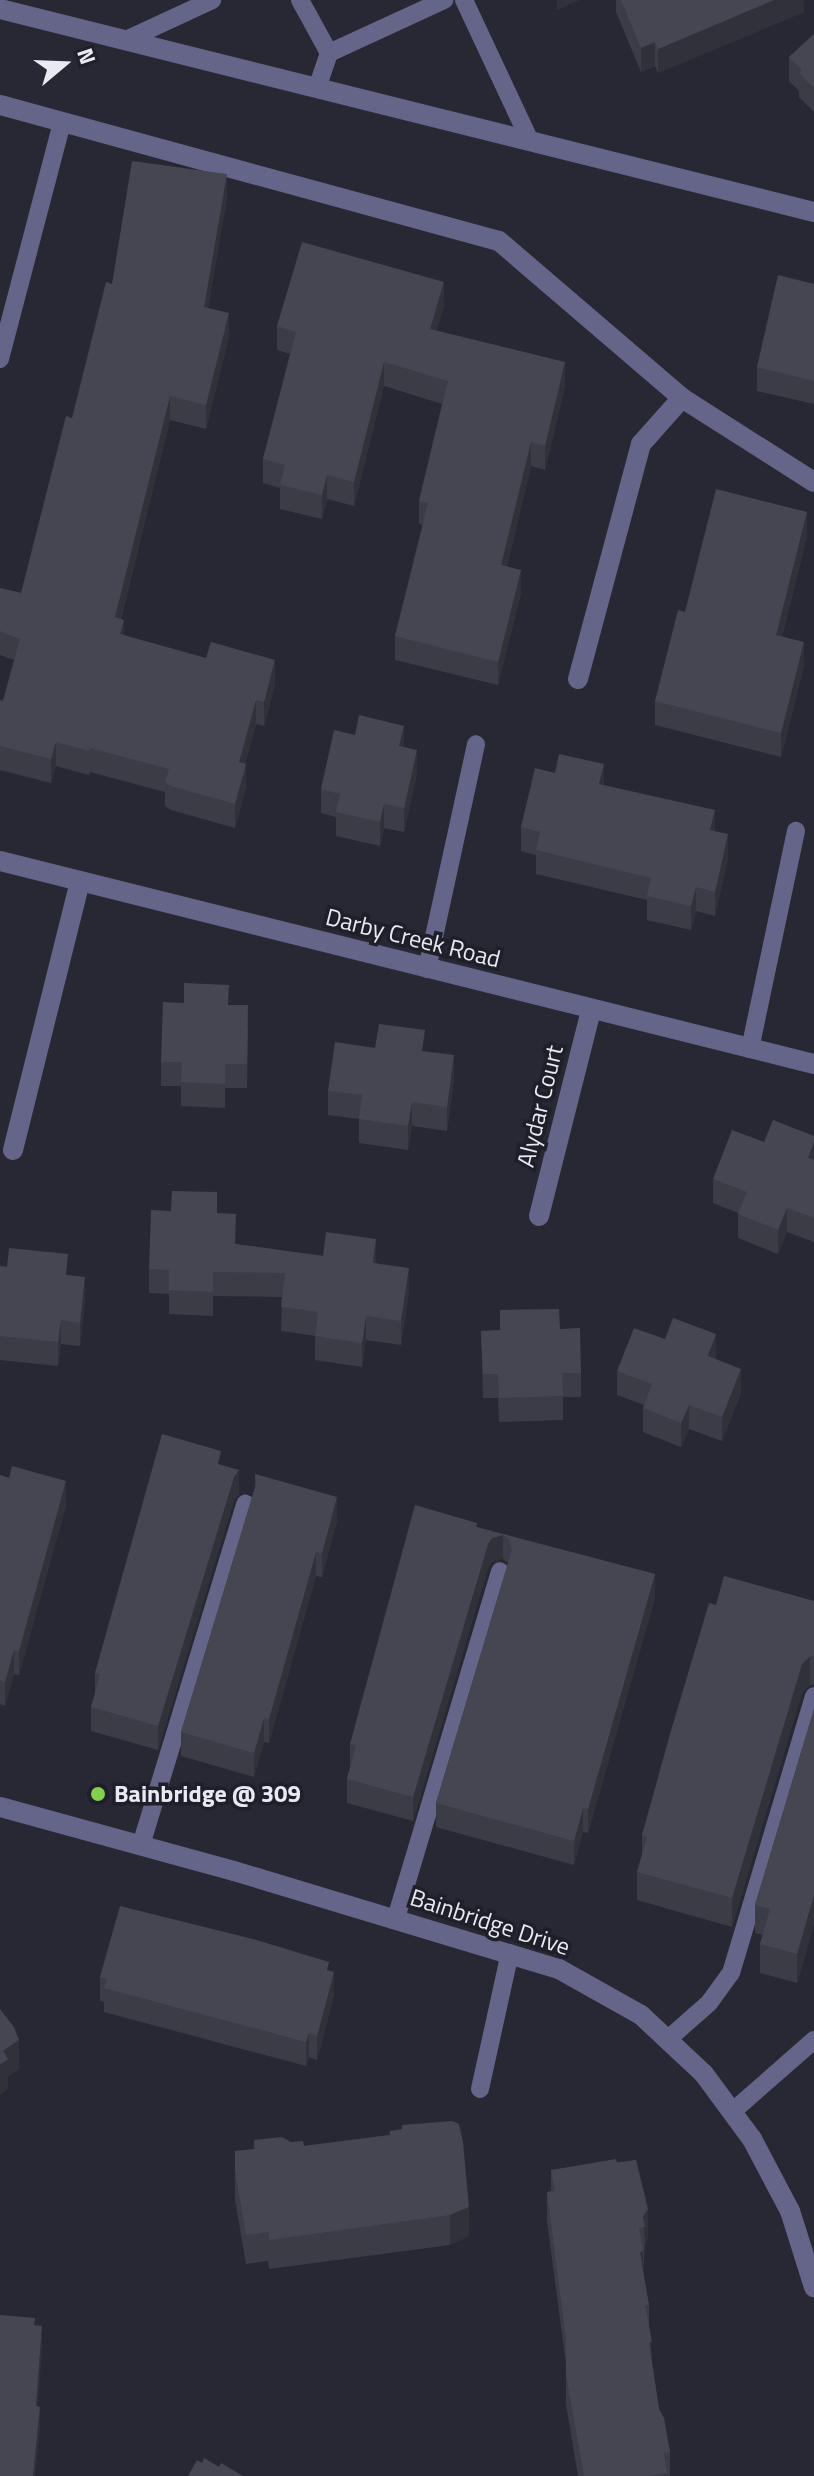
<!DOCTYPE html>
<style>
body{margin:0}
#map{position:relative;width:814px;height:2476px;overflow:hidden;background:#282834;font-family:"Titillium Web",sans-serif}
div>[style]{position:absolute}
[style*='--x']{left:calc(var(--x)*1px);top:calc(var(--y)*1px);width:calc(var(--w)*1px);rotate:calc(var(--a)*1deg)}
.lane>*{height:18px;margin:-9px;padding:0 9px;transform-origin:9px;border-radius:9px;background:#65658a}
.street>*{height:20px;margin:-10px;padding:0 10px;transform-origin:10px;border-radius:10px;background:#65658a}
.wall>*{inset:0;background:#3c3c47}
.shaded-wall>*{inset:0;background:#31313a}
.building>*{inset:0;background:#464653}
.dots>*{width:22px;height:22px;translate:-50% -50%;box-sizing:border-box;border:4px solid #1f1f2a;border-radius:50%}
span{translate:-50% -50%;white-space:nowrap;text-align:center;line-height:1.15;-webkit-text-stroke:7px #1f1f2a;paint-order:stroke}
.street-label{font-size:24px;color:#e9e9f1}
.poi-label{font-size:24px;color:#e9e9f1;font-weight:700}
.left{translate:0 -50%;text-align:left}
.north{position:absolute;left:24px;top:24px;width:80px;height:80px;-webkit-text-stroke:6px #1f1f2a;paint-order:stroke;rotate:71deg;font-size:22px;font-weight:700;line-height:32px;text-align:center;color:#e9e9f1}
.north::after{content:'';display:block;margin:auto;width:28px;height:36px;background:#e9e9f1;clip-path:polygon(50% 0,100% 100%,50% 72%,0 100%)}
</style>
<div id="map">
<div class="lane">
<i style="--x:300;--y:0;--w:60;--a:61.3"></i>
<i style="--x:329;--y:53;--w:127;--a:-24.7"></i>
<i style="--x:464;--y:0;--w:156;--a:64.9"></i>
<i style="--x:126;--y:40;--w:95;--a:-24.9"></i>
<i style="--x:317;--y:88;--w:37;--a:-71"></i>
<i style="--x:0;--y:359;--w:245;--a:-75.3"></i>
<i style="--x:427;--y:969;--w:230;--a:-77.7"></i>
<i style="--x:750;--y:1049;--w:223;--a:-78.1"></i>
<i style="--x:141;--y:1845;--w:357;--a:-73"></i>
<i style="--x:396;--y:1918;--w:362;--a:-73.3"></i>
<i style="--x:667;--y:2040;--w:56;--a:-41.4"></i>
<i style="--x:709;--y:2003;--w:37;--a:-54"></i>
<i style="--x:731;--y:1973;--w:289;--a:-73.3"></i>
<i style="--x:480;--y:2089;--w:139;--a:-77.6"></i>
<i style="--x:732;--y:2112;--w:109;--a:-41.3"></i>
</div>
<div class="street">
<i style="--x:0;--y:9;--w:839;--a:14"></i>
<i style="--x:0;--y:105;--w:517;--a:15.25"></i>
<i style="--x:499;--y:241;--w:241;--a:40.6"></i>
<i style="--x:682;--y:398;--w:156;--a:32.5"></i>
<i style="--x:578;--y:679;--w:243;--a:-75"></i>
<i style="--x:641;--y:444;--w:62;--a:-48.3"></i>
<i style="--x:0;--y:861;--w:839;--a:14"></i>
<i style="--x:13;--y:1150;--w:277;--a:-76"></i>
<i style="--x:539;--y:1216;--w:212;--a:-75.8"></i>
<i style="--x:0;--y:1807;--w:243;--a:15.3"></i>
<i style="--x:234;--y:1871;--w:339;--a:16.8"></i>
<i style="--x:559;--y:1969;--w:94;--a:29.3"></i>
<i style="--x:641;--y:2015;--w:86;--a:43.1"></i>
<i style="--x:704;--y:2074;--w:81;--a:53.6"></i>
<i style="--x:752;--y:2139;--w:81;--a:62.2"></i>
<i style="--x:790;--y:2211;--w:80;--a:72.5"></i>
</div>
<div class="wall">
<i style="clip-path:polygon(616px 0,804px 0,804px 12px,658px 73px,655px 66px,641px 72px,616px 12px)"></i>
<i style="clip-path:polygon(814px 34px,814px 112px,799px 97px,799px 91px,789px 81px,789px 57px)"></i>
<i style="clip-path:polygon(227px 198px,208px 308px,229px 337px,206px 429px,170px 420px,121px 619px,124px 635px,275px 684px,264px 726px,256px 724px,245px 764px,246px 788px,235px 828px,171px 810px,165px 806px,165px 792px,90px 772px,89px 775px,56px 766px,51px 783px,0 770px,0 700px,3px 701px,14px 660px,0 655px,0 588px,21px 593px,112px 284px)"></i>
<i style="clip-path:polygon(814px 284px,814px 404px,757px 391px,757px 367px)"></i>
<i style="clip-path:polygon(444px 306px,436px 330px,565px 386px,545px 470px,531px 466px,507px 566px,521px 594px,498px 685px,395px 660px,395px 636px,423px 525px,419px 524px,419px 501px,442px 404px,384px 386px,354px 506px,327px 499px,322px 519px,280px 509px,280px 488px,263px 483px,263px 459px,290px 354px,277px 350px,277px 326px)"></i>
<i style="clip-path:polygon(807px 536px,782px 637px,804px 666px,781px 757px,655px 725px,655px 701px,685px 612px)"></i>
<i style="clip-path:polygon(404px 747px,417px 774px,404px 832px,384px 828px,380px 846px,336px 836px,336px 817px,321px 813px,321px 789px)"></i>
<i style="clip-path:polygon(604px 785px,715px 831px,728px 858px,715px 916px,696px 911px,691px 930px,647px 920px,647px 900px,536px 874px,536px 855px,521px 851px,521px 827px)"></i>
<i style="clip-path:polygon(229px 1005px,248px 1029px,247px 1088px,225px 1088px,225px 1108px,181px 1106px,181px 1086px,161px 1086px,161px 1062px)"></i>
<i style="clip-path:polygon(375px 1048px,425px 1051px,454px 1079px,447px 1131px,412px 1126px,408px 1150px,359px 1143px,359px 1119px,328px 1115px,328px 1091px)"></i>
<i style="clip-path:polygon(814px 1136px,814px 1242px,787px 1232px,778px 1254px,738px 1238px,738px 1213px,713px 1203px,713px 1179px,764px 1142px)"></i>
<i style="clip-path:polygon(171px 1211px,217px 1213px,236px 1244px,376px 1263px,409px 1292px,401px 1345px,366px 1340px,362px 1367px,315px 1360px,315px 1336px,281px 1331px,282px 1297px,213px 1296px,213px 1316px,169px 1314px,169px 1294px,149px 1293px,149px 1269px)"></i>
<i style="clip-path:polygon(0 1266px,68px 1275px,85px 1301px,80px 1346px,61px 1344px,58px 1366px,0 1360px)"></i>
<i style="clip-path:polygon(560px 1329px,581px 1373px,581px 1397px,563px 1397px,563px 1420px,499px 1422px,498px 1398px,483px 1398px,481px 1331px)"></i>
<i style="clip-path:polygon(716px 1358px,716px 1359px,741px 1393px,722px 1441px,689px 1429px,681px 1447px,643px 1432px,643px 1408px,644px 1405px,617px 1395px,617px 1371px)"></i>
<i style="clip-path:polygon(221px 1465px,239px 1494px,234px 1500px,158px 1750px,91px 1731px,91px 1707px,95px 1695px,95px 1673px)"></i>
<i style="clip-path:polygon(255px 1474px,337px 1521px,322px 1577px,316px 1576px,269px 1743px,264px 1742px,254px 1777px,181px 1756px,181px 1732px,255px 1488px)"></i>
<i style="clip-path:polygon(0 1475px,66px 1505px,19px 1675px,14px 1674px,5px 1706px,0 1704px)"></i>
<i style="clip-path:polygon(477px 1527px,655px 1574px,655px 1598px,588px 1833px,583px 1832px,574px 1865px,436px 1827px,436px 1803px,508px 1563px,503px 1559px,492px 1562px,488px 1568px,413px 1821px,347px 1803px,347px 1779px,350px 1767px,350px 1744px)"></i>
<i style="clip-path:polygon(814px 1601px,814px 1685px,810px 1685px,802px 1693px,732px 1927px,637px 1900px,637px 1872px,642px 1855px,642px 1835px,716px 1605px)"></i>
<i style="clip-path:polygon(814px 1709px,814px 1924px,797px 1983px,760px 1973px,760px 1944px,763px 1935px,755px 1933px,755px 1905px)"></i>
<i style="clip-path:polygon(329px 1971px,334px 1996px,317px 2060px,309px 2057px,306px 2066px,104px 2012px,104px 2002px,100px 2001px,100px 1977px)"></i>
<i style="clip-path:polygon(390px 2135px,469px 2236px,450px 2245px,269px 2269px,268px 2261px,246px 2264px,235px 2200px,235px 2151px,254px 2149px,254px 2140px,291px 2142px,304px 2146px)"></i>
<i style="clip-path:polygon(636px 2160px,648px 2238px,645px 2243px,643px 2274px,649px 2305px,649px 2324px,652px 2362px,659px 2409px,670px 2452px,670px 2476px,578px 2476px,566px 2404px,566px 2364px,547px 2221px,547px 2192px,551px 2191px,551px 2170px)"></i>
</div>
<div class="shaded-wall">
<i style="clip-path:polygon(557px 0,580px 0,557px 10px)"></i>
<i style="clip-path:polygon(774px 0,804px 0,804px 12px,658px 73px,658px 49px)"></i>
<i style="clip-path:polygon(655px 42px,655px 66px,641px 72px,641px 48px)"></i>
<i style="clip-path:polygon(227px 174px,227px 198px,204px 331px,204px 307px)"></i>
<i style="clip-path:polygon(444px 282px,444px 306px,430px 353px,430px 329px)"></i>
<i style="clip-path:polygon(229px 313px,229px 337px,206px 429px,206px 405px)"></i>
<i style="clip-path:polygon(384px 362px,384px 386px,354px 506px,354px 482px)"></i>
<i style="clip-path:polygon(565px 362px,565px 386px,545px 470px,545px 446px)"></i>
<i style="clip-path:polygon(170px 396px,170px 420px,115px 641px,115px 617px)"></i>
<i style="clip-path:polygon(531px 442px,531px 466px,501px 589px,501px 565px)"></i>
<i style="clip-path:polygon(327px 475px,327px 499px,322px 519px,322px 495px)"></i>
<i style="clip-path:polygon(807px 512px,807px 536px,776px 659px,776px 635px)"></i>
<i style="clip-path:polygon(521px 570px,521px 594px,498px 685px,498px 662px)"></i>
<i style="clip-path:polygon(124px 620px,124px 643px,120px 634px)"></i>
<i style="clip-path:polygon(804px 642px,804px 666px,781px 757px,781px 733px)"></i>
<i style="clip-path:polygon(275px 660px,275px 684px,264px 726px,264px 702px)"></i>
<i style="clip-path:polygon(256px 700px,256px 724px,239px 786px,239px 762px)"></i>
<i style="clip-path:polygon(404px 726px,404px 750px,399px 746px)"></i>
<i style="clip-path:polygon(56px 742px,56px 766px,51px 783px,51px 759px)"></i>
<i style="clip-path:polygon(417px 750px,417px 774px,404px 832px,404px 808px)"></i>
<i style="clip-path:polygon(246px 764px,246px 788px,235px 828px,235px 804px)"></i>
<i style="clip-path:polygon(604px 764px,604px 788px,599px 784px)"></i>
<i style="clip-path:polygon(384px 804px,384px 828px,380px 846px,380px 822px)"></i>
<i style="clip-path:polygon(715px 810px,715px 834px,710px 830px)"></i>
<i style="clip-path:polygon(728px 834px,728px 858px,715px 916px,715px 892px)"></i>
<i style="clip-path:polygon(696px 887px,696px 911px,691px 930px,691px 906px)"></i>
<i style="clip-path:polygon(454px 1055px,454px 1079px,447px 1131px,447px 1107px)"></i>
<i style="clip-path:polygon(412px 1102px,412px 1126px,408px 1150px,408px 1126px)"></i>
<i style="clip-path:polygon(814px 1141px,814px 1165px,808px 1158px)"></i>
<i style="clip-path:polygon(787px 1208px,787px 1232px,778px 1254px,778px 1230px)"></i>
<i style="clip-path:polygon(376px 1239px,376px 1263px,373px 1263px)"></i>
<i style="clip-path:polygon(409px 1268px,409px 1292px,401px 1345px,401px 1321px)"></i>
<i style="clip-path:polygon(85px 1277px,85px 1301px,80px 1346px,80px 1323px)"></i>
<i style="clip-path:polygon(366px 1316px,366px 1340px,362px 1367px,362px 1343px)"></i>
<i style="clip-path:polygon(61px 1320px,61px 1344px,58px 1366px,58px 1342px)"></i>
<i style="clip-path:polygon(716px 1334px,716px 1358px,708px 1380px,708px 1356px)"></i>
<i style="clip-path:polygon(741px 1369px,741px 1393px,722px 1441px,722px 1417px)"></i>
<i style="clip-path:polygon(689px 1405px,689px 1429px,681px 1447px,681px 1423px)"></i>
<i style="clip-path:polygon(239px 1470px,239px 1494px,234px 1500px,158px 1750px,158px 1726px,234px 1477px)"></i>
<i style="clip-path:polygon(66px 1481px,66px 1505px,19px 1675px,19px 1651px)"></i>
<i style="clip-path:polygon(337px 1497px,337px 1521px,322px 1577px,322px 1553px)"></i>
<i style="clip-path:polygon(503px 1535px,503px 1559px,492px 1562px,488px 1568px,413px 1821px,413px 1797px,488px 1544px,492px 1538px)"></i>
<i style="clip-path:polygon(316px 1552px,316px 1576px,269px 1743px,269px 1719px)"></i>
<i style="clip-path:polygon(655px 1574px,655px 1598px,588px 1833px,588px 1809px)"></i>
<i style="clip-path:polygon(14px 1650px,14px 1674px,5px 1706px,5px 1682px)"></i>
<i style="clip-path:polygon(810px 1656px,810px 1685px,802px 1693px,732px 1927px,732px 1898px,802px 1664px)"></i>
<i style="clip-path:polygon(264px 1718px,264px 1742px,254px 1777px,254px 1753px)"></i>
<i style="clip-path:polygon(583px 1808px,583px 1832px,574px 1865px,574px 1841px)"></i>
<i style="clip-path:polygon(814px 1895px,814px 1924px,797px 1983px,797px 1954px)"></i>
<i style="clip-path:polygon(334px 1972px,334px 1996px,317px 2060px,317px 2036px)"></i>
<i style="clip-path:polygon(309px 2033px,309px 2057px,306px 2066px,306px 2042px)"></i>
<i style="clip-path:polygon(19px 2040px,19px 2069px,8px 2077px,8px 2089px,0 2095px,0 2065px,3px 2051px)"></i>
<i style="clip-path:polygon(469px 2207px,469px 2236px,450px 2245px,450px 2215px)"></i>
<i style="clip-path:polygon(648px 2209px,648px 2238px,645px 2243px,643px 2216px)"></i>
<i style="clip-path:polygon(643px 2251px,643px 2280px,640px 2252px)"></i>
<i style="clip-path:polygon(42px 2326px,42px 2350px,36px 2430px,36px 2406px)"></i>
<i style="clip-path:polygon(40px 2407px,40px 2431px,35px 2476px,33px 2476px)"></i>
</div>
<div class="building">
<i style="clip-path:polygon(621px 0,774px 0,658px 49px,655px 42px,641px 48px)"></i>
<i style="clip-path:polygon(814px 34px,814px 88px,799px 73px,802px 70px,789px 57px)"></i>
<i style="clip-path:polygon(132px 161px,227px 174px,204px 307px,229px 313px,206px 405px,170px 396px,115px 617px,124px 620px,120px 634px,206px 658px,211px 642px,275px 660px,264px 702px,256px 700px,239px 762px,246px 764px,235px 804px,171px 786px,165px 782px,169px 769px,90px 748px,89px 751px,56px 742px,51px 759px,0 746px,0 700px,3px 701px,20px 639px,0 631px,0 588px,21px 593px,66px 416px,72px 418px,106px 282px,112px 284px)"></i>
<i style="clip-path:polygon(302px 242px,444px 282px,430px 329px,565px 362px,545px 446px,531px 442px,501px 565px,521px 570px,498px 662px,395px 636px,428px 503px,419px 501px,448px 381px,384px 362px,354px 482px,327px 475px,322px 495px,280px 485px,285px 465px,263px 459px,296px 332px,277px 326px)"></i>
<i style="clip-path:polygon(778px 275px,814px 284px,814px 381px,757px 367px)"></i>
<i style="clip-path:polygon(716px 489px,807px 512px,776px 635px,804px 642px,781px 733px,655px 701px,678px 610px,685px 612px)"></i>
<i style="clip-path:polygon(359px 715px,404px 726px,399px 746px,417px 750px,404px 808px,384px 804px,380px 822px,336px 812px,340px 794px,321px 789px,334px 730px,355px 735px)"></i>
<i style="clip-path:polygon(559px 754px,604px 764px,599px 784px,715px 810px,710px 830px,728px 834px,715px 892px,696px 887px,691px 906px,647px 896px,651px 878px,536px 850px,540px 832px,521px 827px,535px 768px,555px 773px)"></i>
<i style="clip-path:polygon(184px 983px,229px 985px,228px 1005px,248px 1005px,247px 1064px,225px 1064px,225px 1084px,181px 1082px,182px 1062px,161px 1062px,163px 1002px,184px 1003px)"></i>
<i style="clip-path:polygon(379px 1024px,425px 1030px,422px 1051px,454px 1055px,447px 1107px,412px 1102px,408px 1126px,359px 1119px,362px 1095px,328px 1091px,335px 1042px,375px 1048px)"></i>
<i style="clip-path:polygon(773px 1120px,814px 1136px,814px 1141px,808px 1158px,814px 1160px,814px 1218px,787px 1208px,778px 1230px,738px 1214px,747px 1192px,713px 1179px,732px 1130px,764px 1142px)"></i>
<i style="clip-path:polygon(172px 1191px,217px 1192px,217px 1213px,236px 1214px,235px 1244px,323px 1256px,326px 1232px,376px 1239px,373px 1263px,409px 1268px,401px 1321px,366px 1316px,362px 1343px,315px 1336px,318px 1312px,281px 1307px,285px 1273px,213px 1272px,213px 1292px,169px 1290px,169px 1270px,149px 1269px,151px 1210px,171px 1211px)"></i>
<i style="clip-path:polygon(9px 1248px,68px 1254px,66px 1275px,85px 1277px,80px 1323px,61px 1320px,58px 1342px,0 1336px,0 1266px,7px 1267px)"></i>
<i style="clip-path:polygon(559px 1309px,560px 1329px,580px 1328px,581px 1373px,562px 1373px,563px 1396px,499px 1398px,498px 1374px,483px 1374px,481px 1331px,500px 1330px,500px 1310px)"></i>
<i style="clip-path:polygon(673px 1318px,716px 1334px,708px 1356px,741px 1369px,722px 1417px,689px 1405px,681px 1423px,643px 1408px,652px 1384px,617px 1371px,634px 1328px,665px 1339px)"></i>
<i style="clip-path:polygon(162px 1434px,221px 1451px,218px 1464px,239px 1470px,234px 1477px,158px 1726px,91px 1707px,100px 1674px,95px 1673px)"></i>
<i style="clip-path:polygon(12px 1466px,66px 1481px,19px 1651px,14px 1650px,5px 1682px,0 1680px,0 1475px,9px 1478px)"></i>
<i style="clip-path:polygon(255px 1474px,337px 1497px,322px 1553px,316px 1552px,269px 1719px,264px 1718px,254px 1753px,181px 1732px,256px 1484px)"></i>
<i style="clip-path:polygon(415px 1505px,477px 1523px,476px 1527px,655px 1574px,588px 1809px,583px 1808px,574px 1841px,436px 1803px,512px 1550px,509px 1539px,503px 1535px,492px 1538px,488px 1544px,413px 1797px,347px 1779px,356px 1745px,350px 1744px)"></i>
<i style="clip-path:polygon(724px 1576px,814px 1601px,814px 1656px,810px 1656px,802px 1664px,732px 1898px,637px 1872px,647px 1837px,642px 1835px,670px 1734px,709px 1603px,716px 1605px)"></i>
<i style="clip-path:polygon(814px 1709px,814px 1895px,797px 1954px,760px 1944px,770px 1909px,755px 1905px)"></i>
<i style="clip-path:polygon(120px 1906px,253px 1939px,329px 1962px,327px 1970px,334px 1972px,317px 2036px,309px 2033px,306px 2042px,104px 1988px,107px 1979px,100px 1977px)"></i>
<i style="clip-path:polygon(0 2009px,14px 2027px,19px 2040px,3px 2051px,8px 2059px,0 2065px)"></i>
<i style="clip-path:polygon(452px 2121px,459px 2124px,463px 2142px,469px 2207px,450px 2215px,269px 2240px,268px 2232px,246px 2235px,235px 2171px,235px 2151px,255px 2149px,254px 2140px,282px 2137px,291px 2142px,303px 2141px,304px 2146px,390px 2135px,390px 2131px,402px 2129px,402px 2125px)"></i>
<i style="clip-path:polygon(616px 2159px,617px 2163px,636px 2160px,648px 2209px,643px 2216px,645px 2227px,639px 2228px,643px 2251px,640px 2252px,649px 2305px,645px 2305px,652px 2342px,649px 2343px,659px 2409px,664px 2418px,670px 2452px,664px 2453px,667px 2473px,648px 2476px,584px 2476px,566px 2375px,566px 2338px,547px 2192px,555px 2191px,551px 2170px)"></i>
<i style="clip-path:polygon(0 2315px,35px 2318px,34px 2325px,42px 2326px,36px 2406px,40px 2407px,33px 2476px,0 2476px)"></i>
<i style="clip-path:polygon(204px 2458px,219px 2467px,221px 2463px,243px 2476px,188px 2476px,197px 2460px,202px 2463px)"></i>
</div>
<div class="dots">
<i style="left:98px;top:1794px;background:#83d04e"></i>
</div>
<div class="street-label">
<span style="left:413px;top:938px;rotate:14deg">Darby Creek Road</span>
<span style="left:540px;top:1106px;rotate:-76deg">Alydar Court</span>
<span style="left:490px;top:1922px;rotate:18deg">Bainbridge Drive</span>
</div>
<div class="poi-label">
<span class="left" style="left:114px;top:1794px">Bainbridge @ 309</span>
</div>
<div class="north">N</div>
</div>
